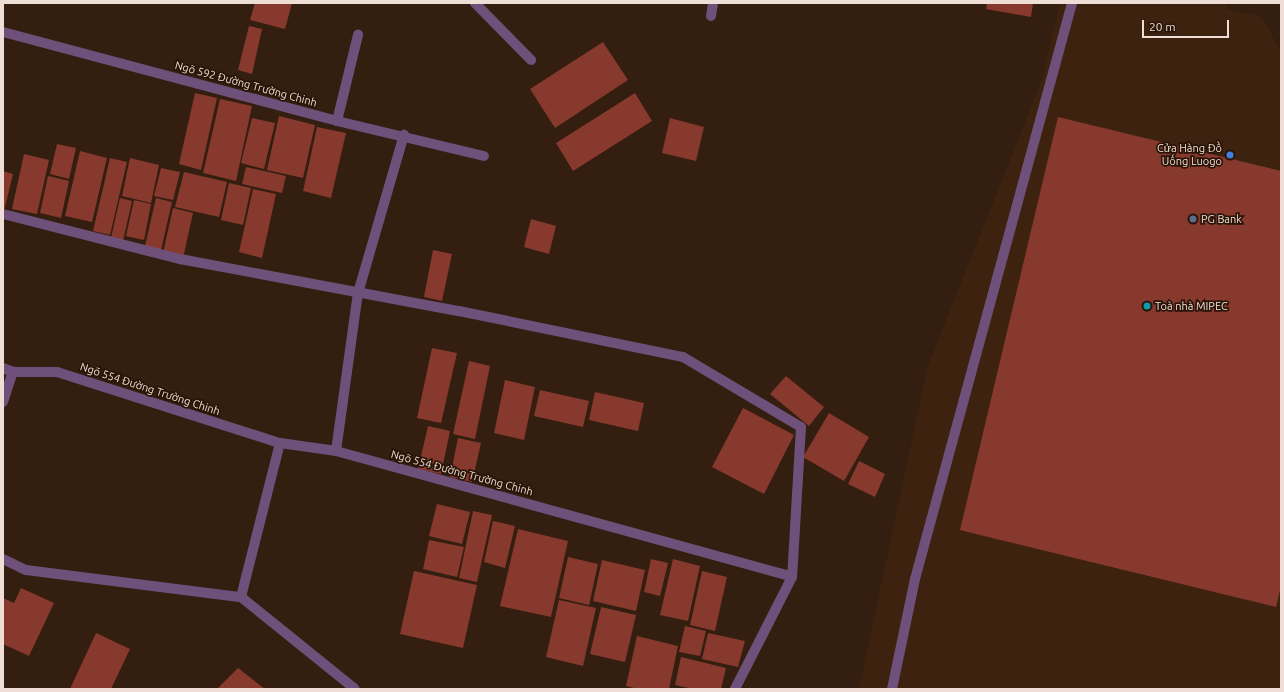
<!DOCTYPE html>
<meta charset="utf-8">
<style>
body{margin:0}
#map{position:relative;width:1284px;height:692px;overflow:hidden;background:#341e10;font-family:Ubuntu,sans-serif}
div>[style]{position:absolute}
[style*='--x']{left:calc(var(--x)*1px);top:calc(var(--y)*1px);width:calc(var(--w)*1px);rotate:calc(var(--a)*1deg)}
.built>*{inset:0;background:#3e2210}
.building>*{inset:0;background:#87392d}
.service>*{height:10px;margin:-5px;padding:0 5px;transform-origin:5px;border-radius:5px;background:#6e507b}
.dots>*{width:11px;height:11px;translate:-50% -50%;box-sizing:border-box;border:2px solid #291407;border-radius:50%}
span{translate:-50% -50%;white-space:nowrap;text-align:center;line-height:1.15;-webkit-text-stroke:3.5px #291407;paint-order:stroke}
.street-label{font-size:11px;color:#eeded5}
.poi-label{font-size:11px;color:#eeded5}
.right{translate:-100% -50%;text-align:right}
.left{translate:0 -50%;text-align:left}
.frame{position:absolute;inset:0;border:4px solid #eeded5;pointer-events:none}
.scale{position:absolute;left:1142px;top:20px;width:87px;height:18px;box-sizing:border-box;border:2px solid #eeded5;border-top:0;padding-left:5px;font-size:12px;line-height:14px;white-space:nowrap;color:#eeded5;-webkit-text-stroke:3px #291407;paint-order:stroke}
</style>
<div id="map">
<div class="built">
<i style="clip-path:polygon(1060px 3px,1226px 3px,1226px 9px,1262px 17px,1281px 52px,1281px 689px,859px 689px,928px 365px,1042px 80px)"></i>
</div>
<div class="building">
<i style="clip-path:polygon(255px 3px,292px 3px,285px 29px,250px 20px)"></i>
<i style="clip-path:polygon(987px 3px,1033px 3px,1031px 17px,986px 9px)"></i>
<i style="clip-path:polygon(249px 26px,262px 29px,252px 74px,238px 70px)"></i>
<i style="clip-path:polygon(603px 42px,628px 80px,555px 128px,530px 89px)"></i>
<i style="clip-path:polygon(195px 93px,217px 98px,201px 170px,179px 164px)"></i>
<i style="clip-path:polygon(635px 93px,652px 121px,573px 171px,556px 143px)"></i>
<i style="clip-path:polygon(220px 99px,252px 106px,236px 181px,203px 173px)"></i>
<i style="clip-path:polygon(279px 116px,315px 125px,303px 178px,267px 170px)"></i>
<i style="clip-path:polygon(1058px 117px,1281px 171px,1281px 586px,1276px 607px,960px 530px)"></i>
<i style="clip-path:polygon(252px 118px,275px 123px,264px 169px,241px 163px)"></i>
<i style="clip-path:polygon(670px 118px,704px 127px,696px 161px,662px 153px)"></i>
<i style="clip-path:polygon(317px 127px,346px 133px,331px 198px,303px 191px)"></i>
<i style="clip-path:polygon(57px 144px,76px 148px,69px 179px,50px 174px)"></i>
<i style="clip-path:polygon(80px 151px,107px 158px,92px 222px,65px 216px)"></i>
<i style="clip-path:polygon(24px 154px,49px 160px,37px 214px,12px 209px)"></i>
<i style="clip-path:polygon(110px 158px,127px 162px,110px 235px,93px 231px)"></i>
<i style="clip-path:polygon(130px 158px,159px 165px,151px 203px,122px 196px)"></i>
<i style="clip-path:polygon(246px 167px,286px 176px,282px 193px,242px 184px)"></i>
<i style="clip-path:polygon(161px 168px,180px 172px,173px 200px,154px 196px)"></i>
<i style="clip-path:polygon(3px 171px,13px 174px,4px 211px,3px 210px)"></i>
<i style="clip-path:polygon(184px 172px,227px 182px,219px 217px,175px 207px)"></i>
<i style="clip-path:polygon(48px 176px,69px 181px,61px 218px,40px 213px)"></i>
<i style="clip-path:polygon(229px 183px,251px 188px,243px 225px,221px 220px)"></i>
<i style="clip-path:polygon(253px 189px,276px 194px,262px 258px,239px 252px)"></i>
<i style="clip-path:polygon(120px 198px,132px 201px,123px 241px,111px 238px)"></i>
<i style="clip-path:polygon(156px 198px,172px 202px,161px 250px,145px 246px)"></i>
<i style="clip-path:polygon(134px 200px,151px 204px,144px 240px,126px 236px)"></i>
<i style="clip-path:polygon(173px 208px,193px 213px,183px 258px,163px 253px)"></i>
<i style="clip-path:polygon(531px 219px,556px 226px,549px 254px,524px 247px)"></i>
<i style="clip-path:polygon(433px 250px,452px 254px,442px 301px,424px 297px)"></i>
<i style="clip-path:polygon(432px 348px,457px 353px,441px 423px,417px 418px)"></i>
<i style="clip-path:polygon(469px 361px,490px 366px,475px 439px,453px 434px)"></i>
<i style="clip-path:polygon(786px 376px,824px 407px,809px 426px,770px 394px)"></i>
<i style="clip-path:polygon(505px 380px,535px 387px,524px 440px,494px 433px)"></i>
<i style="clip-path:polygon(540px 390px,589px 401px,583px 427px,534px 416px)"></i>
<i style="clip-path:polygon(595px 392px,644px 403px,638px 431px,589px 420px)"></i>
<i style="clip-path:polygon(743px 408px,794px 435px,764px 494px,712px 467px)"></i>
<i style="clip-path:polygon(829px 413px,869px 437px,844px 481px,803px 457px)"></i>
<i style="clip-path:polygon(428px 426px,450px 431px,441px 474px,418px 469px)"></i>
<i style="clip-path:polygon(458px 438px,481px 443px,472px 482px,450px 477px)"></i>
<i style="clip-path:polygon(859px 461px,885px 474px,875px 497px,848px 484px)"></i>
<i style="clip-path:polygon(437px 504px,470px 512px,462px 544px,429px 536px)"></i>
<i style="clip-path:polygon(473px 511px,492px 515px,477px 582px,459px 578px)"></i>
<i style="clip-path:polygon(493px 521px,515px 526px,505px 568px,484px 562px)"></i>
<i style="clip-path:polygon(518px 529px,568px 541px,551px 617px,500px 606px)"></i>
<i style="clip-path:polygon(429px 540px,464px 547px,457px 577px,423px 569px)"></i>
<i style="clip-path:polygon(568px 557px,598px 564px,589px 605px,559px 598px)"></i>
<i style="clip-path:polygon(651px 559px,668px 563px,660px 596px,644px 592px)"></i>
<i style="clip-path:polygon(673px 559px,700px 566px,688px 621px,660px 615px)"></i>
<i style="clip-path:polygon(602px 560px,645px 570px,636px 611px,593px 601px)"></i>
<i style="clip-path:polygon(414px 571px,477px 585px,463px 648px,400px 634px)"></i>
<i style="clip-path:polygon(702px 571px,727px 577px,715px 631px,690px 625px)"></i>
<i style="clip-path:polygon(21px 588px,54px 603px,29px 656px,3px 644px,3px 598px,14px 603px)"></i>
<i style="clip-path:polygon(559px 600px,596px 608px,583px 666px,546px 657px)"></i>
<i style="clip-path:polygon(601px 607px,636px 615px,625px 662px,590px 654px)"></i>
<i style="clip-path:polygon(685px 626px,706px 631px,700px 656px,679px 652px)"></i>
<i style="clip-path:polygon(96px 633px,130px 649px,111px 689px,70px 689px)"></i>
<i style="clip-path:polygon(708px 633px,745px 641px,738px 667px,702px 659px)"></i>
<i style="clip-path:polygon(637px 636px,678px 646px,669px 689px,638px 689px,626px 686px)"></i>
<i style="clip-path:polygon(681px 657px,726px 668px,721px 689px,693px 689px,675px 685px)"></i>
<i style="clip-path:polygon(238px 668px,265px 689px,217px 689px)"></i>
</div>
<div class="service">
<i style="--x:475;--y:3;--w:80;--a:45.5"></i>
<i style="--x:711;--y:16;--w:13;--a:-81"></i>
<i style="--x:3;--y:32;--w:346;--a:14.9"></i>
<i style="--x:337;--y:121;--w:151;--a:13.4"></i>
<i style="--x:337;--y:121;--w:89;--a:-76.3"></i>
<i style="--x:3;--y:214;--w:183;--a:14.3"></i>
<i style="--x:180;--y:259;--w:284;--a:10.6"></i>
<i style="--x:459;--y:311;--w:229;--a:11.6"></i>
<i style="--x:683;--y:357;--w:137;--a:30.7"></i>
<i style="--x:801;--y:427;--w:150;--a:93.4"></i>
<i style="--x:792;--y:577;--w:126;--a:117"></i>
<i style="--x:3;--y:368;--w:11;--a:22"></i>
<i style="--x:13;--y:372;--w:44;--a:0"></i>
<i style="--x:57;--y:372;--w:234;--a:17.7"></i>
<i style="--x:280;--y:443;--w:57;--a:8.1"></i>
<i style="--x:336;--y:451;--w:473;--a:15.4"></i>
<i style="--x:3;--y:402;--w:32;--a:-72"></i>
<i style="--x:336;--y:451;--w:160;--a:-82.1"></i>
<i style="--x:358;--y:293;--w:165;--a:-73.8"></i>
<i style="--x:3;--y:559;--w:25;--a:26"></i>
<i style="--x:26;--y:570;--w:217;--a:7.2"></i>
<i style="--x:241;--y:597;--w:146;--a:38.9"></i>
<i style="--x:241;--y:597;--w:159;--a:-75.8"></i>
<i style="--x:892;--y:689;--w:112;--a:-78.2"></i>
<i style="--x:915;--y:579;--w:597;--a:-74.75"></i>
</div>
<div class="dots">
<i style="left:1230px;top:155px;background:#3f7fe0"></i>
<i style="left:1193px;top:219px;background:#5c6f8a"></i>
<i style="left:1147px;top:306px;background:#0f9aa8"></i>
</div>
<div class="street-label">
<span style="left:246px;top:84px;rotate:15deg">Ngõ 592 Đường Trường Chinh</span>
<span style="left:150px;top:389px;rotate:18deg">Ngõ 554 Đường Trường Chinh</span>
<span style="left:462px;top:473px;rotate:15deg">Ngõ 554 Đường Trường Chinh</span>
</div>
<div class="poi-label">
<span class="right" style="left:1222px;top:155px">Cửa Hàng Đồ<br>Uống Luogo</span>
<span class="left" style="left:1201px;top:219px">PG Bank</span>
<span class="left" style="left:1155px;top:306px">Toà nhà MIPEC</span>
</div>
<div class="frame"></div>
<div class="scale">20 m</div>
</div>
